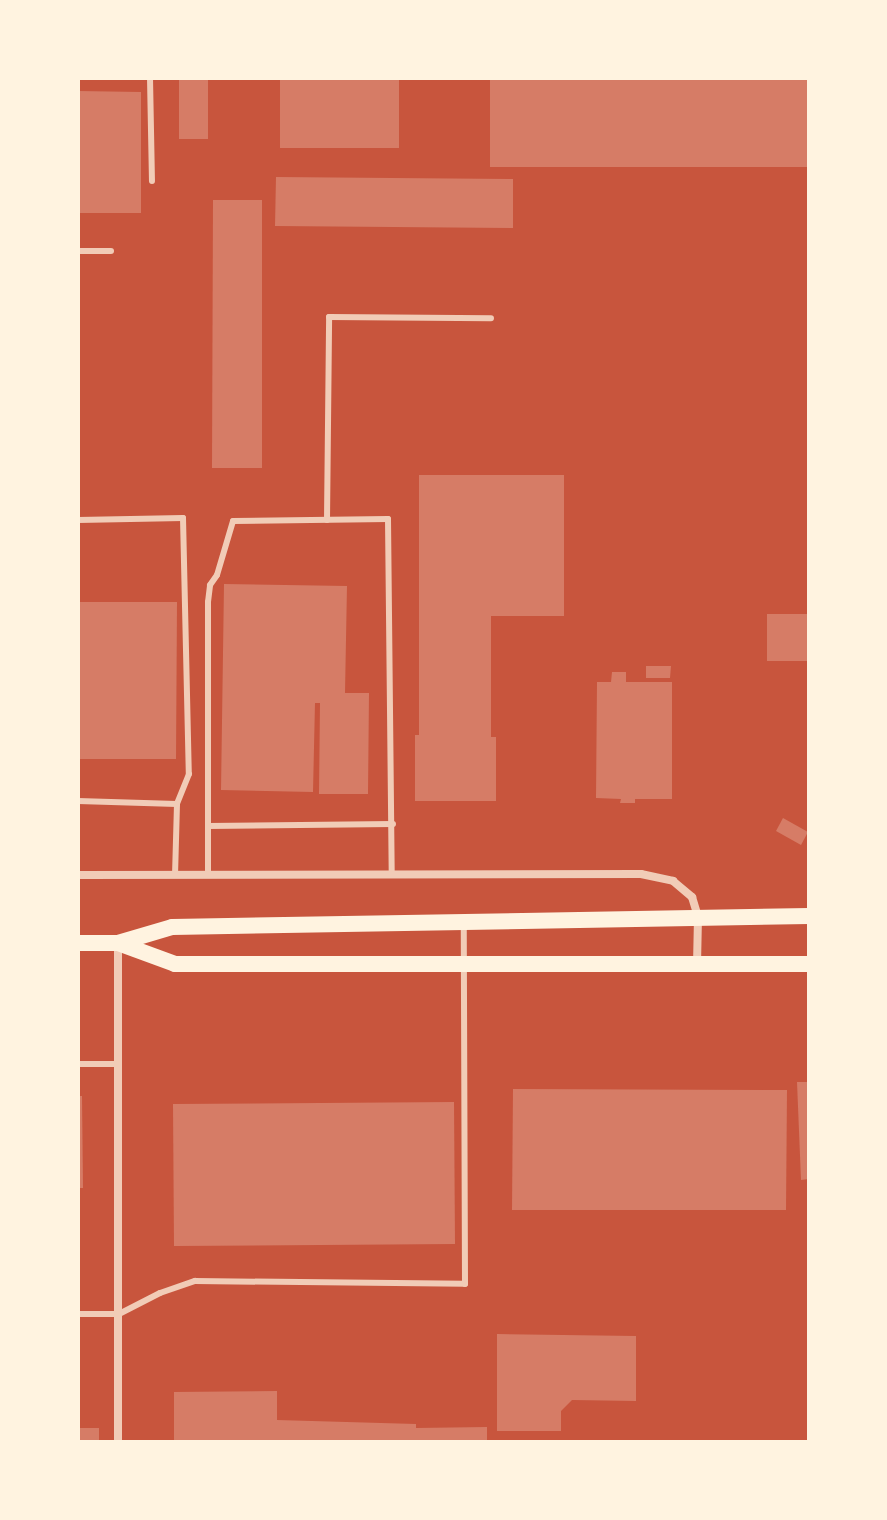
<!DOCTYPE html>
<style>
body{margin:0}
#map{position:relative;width:887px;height:1520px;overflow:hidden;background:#c8553d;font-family:"Times New Roman",serif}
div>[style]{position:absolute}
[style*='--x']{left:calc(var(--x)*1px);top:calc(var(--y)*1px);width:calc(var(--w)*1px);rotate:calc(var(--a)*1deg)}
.building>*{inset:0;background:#d67c66}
.service>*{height:6px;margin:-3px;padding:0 3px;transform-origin:3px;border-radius:3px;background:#f1ccb7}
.minor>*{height:8px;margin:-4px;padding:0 4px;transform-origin:4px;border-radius:4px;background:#f1ccb7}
.secondary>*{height:16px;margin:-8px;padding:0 8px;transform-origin:8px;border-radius:8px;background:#fff3e0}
span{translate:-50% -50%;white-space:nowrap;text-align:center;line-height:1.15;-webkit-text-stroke:8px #fff3e0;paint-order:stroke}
.frame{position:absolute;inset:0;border:80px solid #fff3e0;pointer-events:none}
</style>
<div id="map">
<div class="building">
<i style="clip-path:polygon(179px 78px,208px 78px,208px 139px,179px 139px)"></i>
<i style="clip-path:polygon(280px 78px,399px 78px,399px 148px,280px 148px)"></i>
<i style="clip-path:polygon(490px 78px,809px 78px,809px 167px,490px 167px)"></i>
<i style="clip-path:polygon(78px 91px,141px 92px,141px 213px,78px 213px)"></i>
<i style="clip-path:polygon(276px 177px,513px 179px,513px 228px,275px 226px)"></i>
<i style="clip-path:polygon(213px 200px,262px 200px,262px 468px,212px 468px)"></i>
<i style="clip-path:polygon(419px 475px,564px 475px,564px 616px,491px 616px,491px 737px,496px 737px,496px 801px,415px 801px,415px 735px,419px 735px)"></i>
<i style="clip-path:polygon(224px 584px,347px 586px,345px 693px,369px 693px,368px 794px,319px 794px,320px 703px,315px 703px,313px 792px,221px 790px)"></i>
<i style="clip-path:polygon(78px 602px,177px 602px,176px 759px,78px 759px)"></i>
<i style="clip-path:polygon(767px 614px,809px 614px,809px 661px,767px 661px)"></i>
<i style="clip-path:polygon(646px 666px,671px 666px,670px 678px,646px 678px)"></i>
<i style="clip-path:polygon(612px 672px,626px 672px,626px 682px,672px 682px,672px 799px,635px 799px,635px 803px,620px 803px,621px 799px,596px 798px,597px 682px,611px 682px)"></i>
<i style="clip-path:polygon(783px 818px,808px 832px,801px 845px,776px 831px)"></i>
<i style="clip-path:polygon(797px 1082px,809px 1082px,809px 1179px,801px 1180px)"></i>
<i style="clip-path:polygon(513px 1089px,787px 1090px,786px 1210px,512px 1210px)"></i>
<i style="clip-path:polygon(78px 1096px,82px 1096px,83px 1188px,78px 1188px)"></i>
<i style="clip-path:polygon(454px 1102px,455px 1244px,174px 1246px,173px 1104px)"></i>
<i style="clip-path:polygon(497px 1334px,636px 1336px,636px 1401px,572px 1400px,561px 1411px,561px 1431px,497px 1431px)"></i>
<i style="clip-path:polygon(277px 1391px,277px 1420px,416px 1424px,416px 1428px,487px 1427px,487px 1442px,174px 1442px,174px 1392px)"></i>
<i style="clip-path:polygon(78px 1428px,99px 1428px,99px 1442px,78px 1442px)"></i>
</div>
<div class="service">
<i style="--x:150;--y:78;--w:103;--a:88.9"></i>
<i style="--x:78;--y:251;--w:33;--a:0"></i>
<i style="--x:78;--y:520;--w:105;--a:-1.1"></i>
<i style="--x:183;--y:518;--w:256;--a:88.7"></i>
<i style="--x:189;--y:774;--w:32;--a:112"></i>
<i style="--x:327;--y:520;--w:203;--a:-89.4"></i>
<i style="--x:329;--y:317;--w:162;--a:0.4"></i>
<i style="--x:78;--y:801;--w:99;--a:1.7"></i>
<i style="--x:177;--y:804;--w:71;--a:91.6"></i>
<i style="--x:208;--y:826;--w:185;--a:-0.6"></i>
<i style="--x:208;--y:874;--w:272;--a:-90"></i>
<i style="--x:208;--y:602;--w:17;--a:-83"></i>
<i style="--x:210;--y:585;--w:12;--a:-55"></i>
<i style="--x:217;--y:575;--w:56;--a:-73.5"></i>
<i style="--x:233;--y:521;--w:155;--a:-0.7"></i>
<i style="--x:388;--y:519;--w:354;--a:89.4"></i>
<i style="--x:78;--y:1064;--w:41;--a:0"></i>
<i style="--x:78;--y:1314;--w:41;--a:0"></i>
<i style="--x:119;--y:1314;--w:46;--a:-27.1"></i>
<i style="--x:160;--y:1293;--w:37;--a:-19"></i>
<i style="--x:195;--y:1281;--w:270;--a:0.6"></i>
<i style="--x:465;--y:1284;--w:362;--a:-90.2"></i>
</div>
<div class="minor">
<i style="--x:78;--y:875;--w:563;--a:-0.1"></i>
<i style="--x:641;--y:874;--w:33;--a:12"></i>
<i style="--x:673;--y:881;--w:25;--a:40"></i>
<i style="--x:692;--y:897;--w:21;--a:73"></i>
<i style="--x:698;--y:917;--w:47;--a:91.2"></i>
<i style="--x:118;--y:943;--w:499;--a:90"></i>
</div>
<div class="secondary">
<i style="--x:78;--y:943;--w:40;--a:0"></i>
<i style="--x:118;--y:943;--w:56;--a:-16.5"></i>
<i style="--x:172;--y:927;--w:637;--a:-0.99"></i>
<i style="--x:118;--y:943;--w:61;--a:20.2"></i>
<i style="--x:175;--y:964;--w:634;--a:0"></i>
</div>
<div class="frame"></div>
</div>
